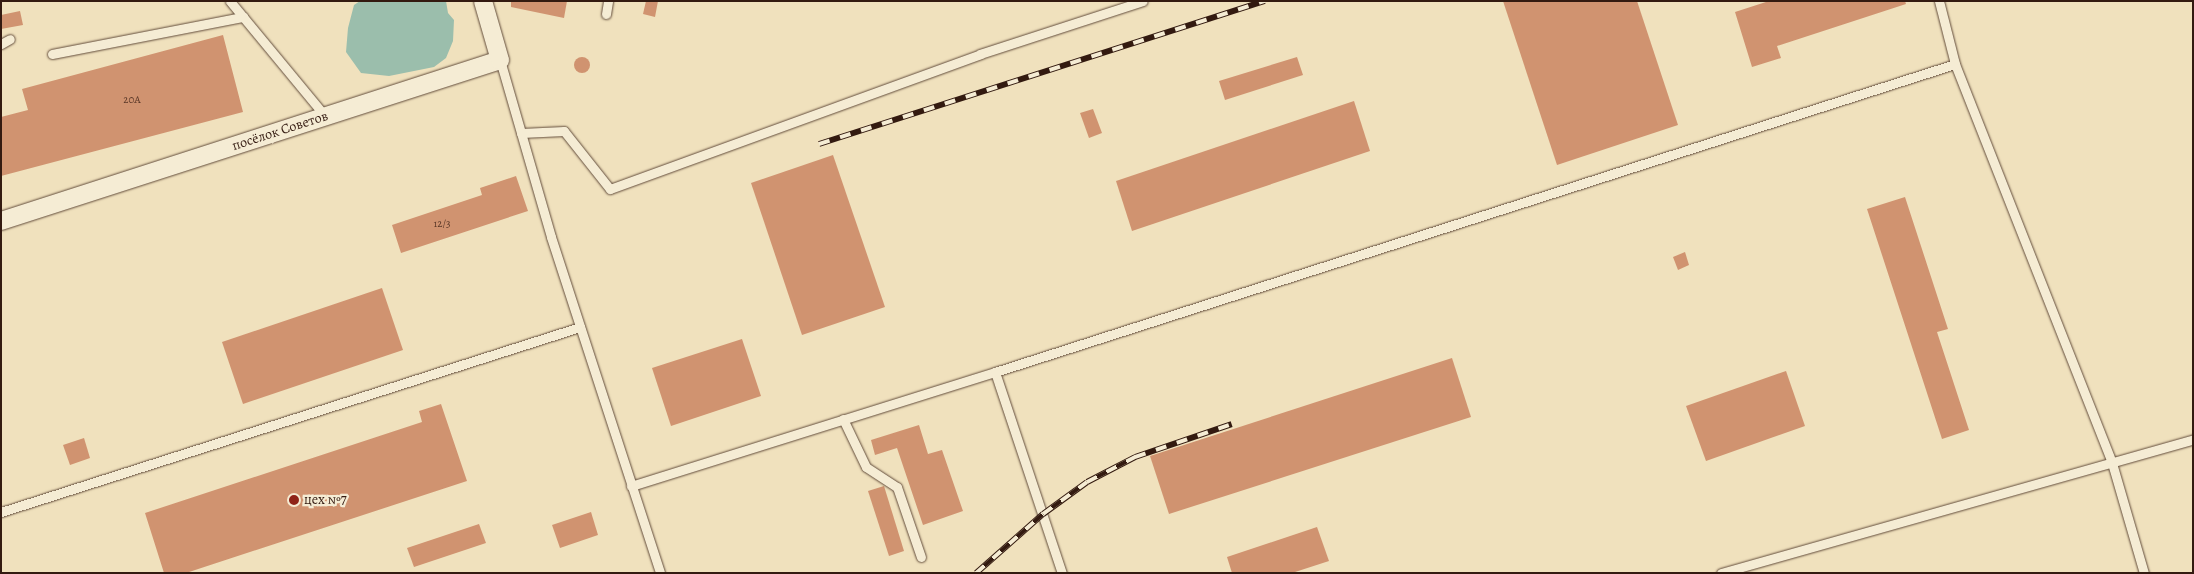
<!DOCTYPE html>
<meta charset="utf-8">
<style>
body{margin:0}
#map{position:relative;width:2194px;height:574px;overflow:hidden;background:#f0e1bd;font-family:Alegreya,serif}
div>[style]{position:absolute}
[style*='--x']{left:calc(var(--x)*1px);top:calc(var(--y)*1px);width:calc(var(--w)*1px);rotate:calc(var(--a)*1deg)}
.water>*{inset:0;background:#9bbeac}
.building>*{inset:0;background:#d09370}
.round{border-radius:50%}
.roads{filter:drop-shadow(0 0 1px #624c3b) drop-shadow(0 0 1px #624c3b)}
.lane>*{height:9px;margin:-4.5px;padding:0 4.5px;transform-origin:4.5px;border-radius:4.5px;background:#f5ecd4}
.street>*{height:18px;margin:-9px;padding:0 9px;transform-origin:9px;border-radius:9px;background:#f5ecd4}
.rail>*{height:5.5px;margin-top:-2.75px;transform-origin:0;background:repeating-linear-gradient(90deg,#f5ecd4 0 11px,#331a10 0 22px);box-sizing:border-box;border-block:1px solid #331a10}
.dots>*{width:14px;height:14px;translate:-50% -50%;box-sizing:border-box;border:2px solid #f5ecd4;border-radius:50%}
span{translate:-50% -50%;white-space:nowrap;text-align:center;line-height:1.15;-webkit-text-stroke:4.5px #f5ecd4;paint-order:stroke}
.number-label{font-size:11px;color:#5a3828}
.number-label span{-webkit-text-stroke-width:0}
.street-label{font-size:14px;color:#331a10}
.poi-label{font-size:14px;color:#331a10}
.left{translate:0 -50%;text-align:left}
.frame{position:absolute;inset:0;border:2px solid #331a10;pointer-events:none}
</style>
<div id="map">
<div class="water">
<i style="clip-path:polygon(360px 1px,446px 1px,448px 13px,454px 20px,453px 41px,446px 58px,434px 67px,389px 76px,361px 73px,346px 52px,348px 28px,354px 5px)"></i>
</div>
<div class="building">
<i style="clip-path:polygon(511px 1px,567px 1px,564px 18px,511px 7px)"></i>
<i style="clip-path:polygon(646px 1px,658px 1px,655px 17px,643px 14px)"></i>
<i style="clip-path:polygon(1503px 1px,1637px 1px,1678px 125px,1557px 165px)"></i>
<i style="clip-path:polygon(1769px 1px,1905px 1px,1906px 4px,1777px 46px,1781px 58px,1752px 67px,1735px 12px)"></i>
<i style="clip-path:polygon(20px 11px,23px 25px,1px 29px,1px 15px)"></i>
<i style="clip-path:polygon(223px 35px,243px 112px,1px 176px,1px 117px,28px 110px,22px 89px)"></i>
<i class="round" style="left:574px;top:57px;width:16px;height:16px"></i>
<i style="clip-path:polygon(1297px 57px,1303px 75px,1225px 100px,1219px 81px)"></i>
<i style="clip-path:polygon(1354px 101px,1370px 151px,1132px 231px,1116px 181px)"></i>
<i style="clip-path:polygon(1093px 109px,1102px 133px,1089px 138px,1080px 113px)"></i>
<i style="clip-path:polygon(833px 155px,885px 307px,802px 335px,751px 183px)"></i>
<i style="clip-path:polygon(516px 176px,528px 211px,401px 253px,392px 225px,482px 195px,480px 188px)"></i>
<i style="clip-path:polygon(1905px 197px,1948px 329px,1937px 332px,1969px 430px,1942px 439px,1867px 209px)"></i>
<i style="clip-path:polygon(1685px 252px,1689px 265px,1678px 270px,1673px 257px)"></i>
<i style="clip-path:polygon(382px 288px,403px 350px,243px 404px,222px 342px)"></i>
<i style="clip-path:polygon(742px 339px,761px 396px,671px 426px,652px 368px)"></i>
<i style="clip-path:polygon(1452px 358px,1471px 417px,1169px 514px,1150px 456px)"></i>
<i style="clip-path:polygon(1786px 371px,1805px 426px,1706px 461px,1686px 406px)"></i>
<i style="clip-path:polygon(441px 404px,467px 481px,186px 573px,164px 573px,145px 513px,422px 422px,419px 411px)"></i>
<i style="clip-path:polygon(919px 425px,928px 454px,942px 450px,963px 511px,923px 525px,897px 448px,875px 455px,871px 440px)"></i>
<i style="clip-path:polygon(84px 438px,90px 458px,70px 465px,63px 445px)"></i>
<i style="clip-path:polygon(884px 486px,904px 551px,889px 556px,868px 491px)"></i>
<i style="clip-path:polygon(591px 512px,598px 535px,560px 548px,552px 525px)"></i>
<i style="clip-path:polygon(479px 524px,486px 543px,414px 567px,407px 548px)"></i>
<i style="clip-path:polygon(1317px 527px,1329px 561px,1292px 573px,1232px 573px,1227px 557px)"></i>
</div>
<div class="roads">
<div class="lane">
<i style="--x:230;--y:1;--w:149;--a:50.4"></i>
<i style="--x:1939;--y:1;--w:65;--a:75.7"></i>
<i style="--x:1955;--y:64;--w:429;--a:68.5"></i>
<i style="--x:2112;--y:463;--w:115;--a:73.8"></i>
<i style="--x:606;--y:14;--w:13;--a:-81"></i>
<i style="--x:1;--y:44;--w:10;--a:-29"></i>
<i style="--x:52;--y:54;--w:195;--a:-11"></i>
<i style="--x:500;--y:60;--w:184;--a:73.9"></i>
<i style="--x:551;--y:237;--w:353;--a:72"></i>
<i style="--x:521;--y:133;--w:43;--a:-2.7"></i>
<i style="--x:564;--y:131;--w:74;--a:51.6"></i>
<i style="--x:610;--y:189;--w:394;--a:-20"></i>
<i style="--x:980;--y:54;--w:171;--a:-18"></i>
<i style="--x:995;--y:372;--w:212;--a:71.6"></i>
<i style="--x:843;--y:419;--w:53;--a:64.4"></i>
<i style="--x:866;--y:467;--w:37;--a:33"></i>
<i style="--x:897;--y:487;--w:74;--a:71.1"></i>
<i style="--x:631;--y:486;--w:381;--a:-17.4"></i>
<i style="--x:995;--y:372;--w:1008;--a:-17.79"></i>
<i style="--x:1;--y:512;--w:608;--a:-17.72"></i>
<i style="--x:1721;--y:573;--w:491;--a:-15.8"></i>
</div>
<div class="street">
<i style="--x:1;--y:221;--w:524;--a:-17.88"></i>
<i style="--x:500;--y:60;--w:61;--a:-106.1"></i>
</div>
</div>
<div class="rail">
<i style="--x:819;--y:144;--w:468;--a:-17.8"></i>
<i style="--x:976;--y:573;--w:89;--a:-41.4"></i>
<i style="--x:1043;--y:514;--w:54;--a:-36"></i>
<i style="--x:1087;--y:482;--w:54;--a:-27.5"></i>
<i style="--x:1135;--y:457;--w:102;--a:-18.8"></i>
</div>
<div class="dots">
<i style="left:294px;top:500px;background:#8f2418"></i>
</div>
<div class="number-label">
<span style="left:132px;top:100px">20А</span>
<span style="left:442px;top:224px">12/3</span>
</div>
<div class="street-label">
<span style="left:280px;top:131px;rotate:-18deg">посёлок Советов</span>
</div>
<div class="poi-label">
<span class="left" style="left:304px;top:500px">цех №7</span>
</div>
<div class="frame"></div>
</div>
